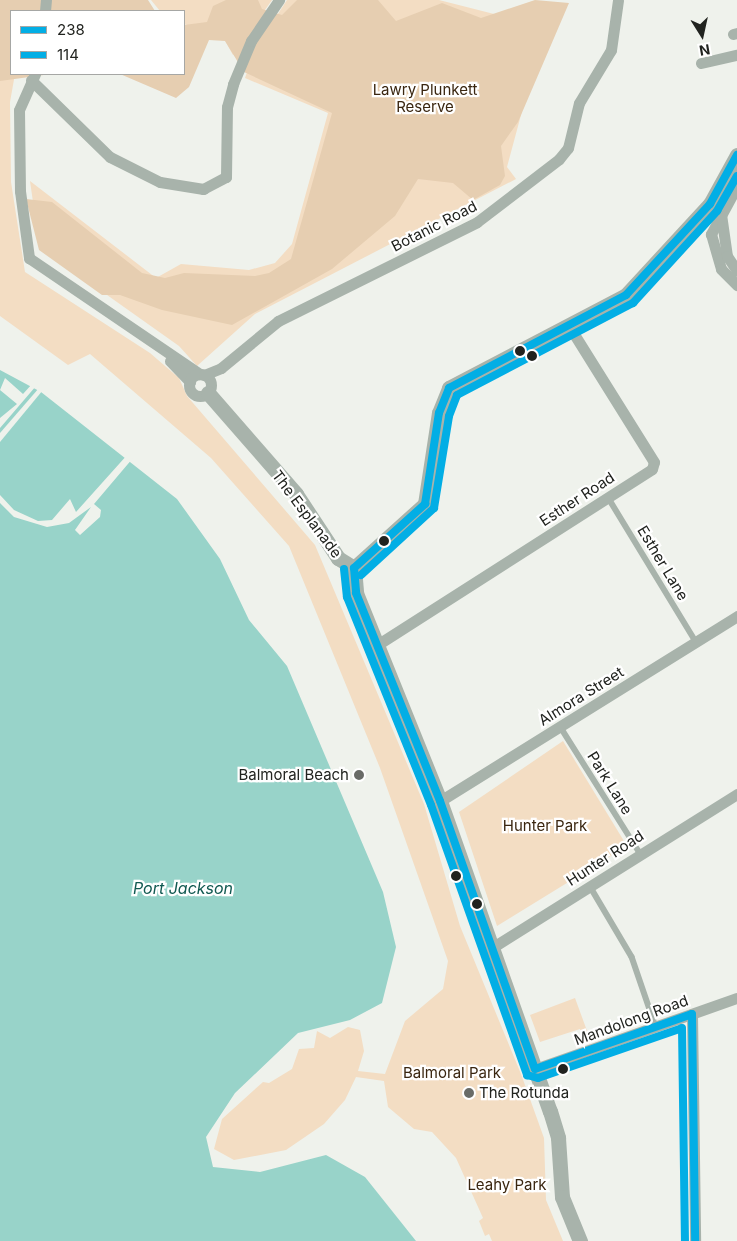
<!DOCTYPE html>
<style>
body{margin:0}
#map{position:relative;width:737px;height:1241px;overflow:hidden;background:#eff2ec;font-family:Inter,sans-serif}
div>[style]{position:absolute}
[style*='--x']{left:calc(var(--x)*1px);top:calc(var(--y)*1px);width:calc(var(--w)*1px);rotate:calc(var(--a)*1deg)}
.green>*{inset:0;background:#f3ddc3}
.forest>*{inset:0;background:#e6ceb1}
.water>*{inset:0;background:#98d3c9}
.pier>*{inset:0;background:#eff2ec}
.service>*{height:5.5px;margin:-2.75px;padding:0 2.75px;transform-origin:2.75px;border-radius:2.75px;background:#a8b3ab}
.minor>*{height:11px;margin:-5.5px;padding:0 5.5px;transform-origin:5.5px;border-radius:5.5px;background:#a8b3ab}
.minor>.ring{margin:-5.5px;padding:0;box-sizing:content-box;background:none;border:11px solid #a8b3ab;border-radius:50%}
.tertiary>*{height:15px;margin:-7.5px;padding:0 7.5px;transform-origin:7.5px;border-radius:7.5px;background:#a8b3ab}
.bus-1>*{height:8px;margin:-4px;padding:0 4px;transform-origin:4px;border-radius:4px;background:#02aee5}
.bus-2>*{height:8px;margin:-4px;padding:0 4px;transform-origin:4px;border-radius:4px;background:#02aee5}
.dots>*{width:14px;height:14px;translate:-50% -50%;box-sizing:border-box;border:2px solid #fff;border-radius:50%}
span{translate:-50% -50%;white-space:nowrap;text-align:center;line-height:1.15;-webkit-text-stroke:4.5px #fff;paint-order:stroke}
.park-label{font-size:15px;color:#3a2610}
.street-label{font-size:15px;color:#21231f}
.poi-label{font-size:15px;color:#21231f}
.right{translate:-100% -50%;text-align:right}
.left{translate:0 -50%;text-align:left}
.water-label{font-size:16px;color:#115951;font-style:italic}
.legend{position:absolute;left:10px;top:10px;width:175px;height:65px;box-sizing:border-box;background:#fff;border:1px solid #a6a7a5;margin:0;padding:6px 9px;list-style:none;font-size:15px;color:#21231f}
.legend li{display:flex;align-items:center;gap:10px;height:25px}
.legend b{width:25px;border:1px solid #a6a7a5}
.north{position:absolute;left:677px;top:10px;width:50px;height:50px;-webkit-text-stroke:4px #fff;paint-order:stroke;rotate:170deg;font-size:14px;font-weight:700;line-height:20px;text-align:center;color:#21231f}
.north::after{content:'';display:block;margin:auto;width:18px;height:22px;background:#21231f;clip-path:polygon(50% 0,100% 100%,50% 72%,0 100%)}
</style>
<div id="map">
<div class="green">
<i style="clip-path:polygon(0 0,11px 11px,11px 74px,15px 74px,10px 102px,11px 182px,25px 272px,150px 353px,179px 378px,187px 396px,315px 545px,424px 804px,460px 926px,521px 1074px,544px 1138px,546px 1200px,563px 1241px,492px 1241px,489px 1234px,485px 1236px,479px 1221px,483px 1218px,456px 1158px,432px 1132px,414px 1129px,388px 1107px,384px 1081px,356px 1077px,345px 1100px,324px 1124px,286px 1150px,234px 1160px,214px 1149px,222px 1119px,263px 1082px,269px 1083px,292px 1069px,299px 1049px,314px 1048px,317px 1031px,330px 1038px,348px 1027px,360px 1030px,364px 1051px,358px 1071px,385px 1074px,405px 1021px,443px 989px,448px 961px,380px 768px,289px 546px,211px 458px,90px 354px,68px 365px,0 316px)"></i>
<i style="clip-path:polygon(151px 0,272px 0,233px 55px,223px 37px,184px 24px,184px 11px,160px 11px)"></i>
<i style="clip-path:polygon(287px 0,439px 0,498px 15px,528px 89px,507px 167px,516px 179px,255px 314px,197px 366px,179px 346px,52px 256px,38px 237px,30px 181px,156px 278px,181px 264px,249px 270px,275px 263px,292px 244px,328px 113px,245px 78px,255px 49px)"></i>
<i style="clip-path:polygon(563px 741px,627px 846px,497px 926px,459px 812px)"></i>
<i style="clip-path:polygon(575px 998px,590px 1039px,584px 1040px,580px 1029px,540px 1042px,530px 1015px)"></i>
</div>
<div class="forest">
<i style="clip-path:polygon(0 0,148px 0,155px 11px,11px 11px,11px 74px,51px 74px,0 81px)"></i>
<i style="clip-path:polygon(226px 0,258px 0,262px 9px,282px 15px,297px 0,378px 0,396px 21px,442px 3px,481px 18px,535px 0,569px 3px,518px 122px,501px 146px,505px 176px,500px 185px,473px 200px,453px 183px,418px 179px,395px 216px,332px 269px,232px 325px,162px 310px,120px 295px,102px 295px,39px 250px,26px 199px,52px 202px,142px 273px,165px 278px,184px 273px,255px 276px,269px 273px,291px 259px,332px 113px,244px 72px,225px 41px,209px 40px,189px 87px,176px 98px,120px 74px,184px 74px,184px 25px,207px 22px,213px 6px)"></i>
</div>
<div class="water">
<i style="clip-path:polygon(0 370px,41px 392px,177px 499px,220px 559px,249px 620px,287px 666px,383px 892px,396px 947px,382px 1003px,350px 1020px,298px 1033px,235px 1093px,206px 1137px,213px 1167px,260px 1172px,326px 1155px,365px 1177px,416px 1241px,0 1241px)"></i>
</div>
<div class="pier">
<i style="clip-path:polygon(5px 378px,23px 394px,32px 384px,36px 386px,0 428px,0 418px,17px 404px,0 390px)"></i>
<i style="clip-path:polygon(39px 388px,43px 390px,0 442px,0 433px)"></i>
<i style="clip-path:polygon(128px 454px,133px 458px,94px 504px,101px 510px,100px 517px,80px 535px,75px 530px,91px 507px,69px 523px,47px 527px,14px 517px,0 503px,0 495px,14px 510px,38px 521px,52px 520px,70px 499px,76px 512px)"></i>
</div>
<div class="service">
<i style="--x:608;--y:497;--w:170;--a:58.7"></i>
<i style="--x:560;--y:726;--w:150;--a:57.8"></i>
<i style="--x:590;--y:886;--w:82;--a:59.4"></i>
<i style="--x:632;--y:957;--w:74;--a:71.1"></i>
</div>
<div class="minor">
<i style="--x:45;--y:11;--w:11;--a:-85"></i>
<i style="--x:733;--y:34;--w:4;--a:-14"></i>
<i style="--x:701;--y:63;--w:37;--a:-13"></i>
<i style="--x:35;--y:74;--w:39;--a:114"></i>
<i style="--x:19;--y:110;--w:81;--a:89.3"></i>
<i style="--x:20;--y:191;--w:68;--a:82.3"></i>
<i style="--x:29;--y:258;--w:207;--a:34.2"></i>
<i style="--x:31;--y:80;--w:110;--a:44.3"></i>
<i style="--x:110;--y:157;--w:56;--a:26.6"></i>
<i style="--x:160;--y:182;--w:44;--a:9.2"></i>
<i style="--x:203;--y:189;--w:26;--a:-28"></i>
<i style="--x:226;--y:177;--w:70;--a:-89.2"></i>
<i style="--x:227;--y:107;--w:24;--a:-75"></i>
<i style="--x:233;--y:84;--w:47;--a:-67.3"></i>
<i style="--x:251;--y:41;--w:50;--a:-55.7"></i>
<i style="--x:737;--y:186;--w:55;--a:118.4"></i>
<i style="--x:711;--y:234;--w:36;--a:74"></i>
<i style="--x:721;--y:269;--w:23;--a:45"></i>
<i style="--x:721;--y:214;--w:42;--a:81.9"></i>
<i style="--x:727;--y:256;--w:18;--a:56"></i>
<i style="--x:170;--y:361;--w:29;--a:46"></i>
<i class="ring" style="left:189px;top:374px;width:11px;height:11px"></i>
<i style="--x:204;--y:375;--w:18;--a:-22"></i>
<i style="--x:221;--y:368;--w:74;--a:-39.5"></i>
<i style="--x:278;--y:321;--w:222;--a:-26.4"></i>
<i style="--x:477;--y:222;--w:103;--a:-37.5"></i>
<i style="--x:559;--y:159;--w:14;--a:-51"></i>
<i style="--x:568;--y:148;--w:46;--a:-76.3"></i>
<i style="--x:579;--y:103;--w:62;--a:-58.9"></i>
<i style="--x:611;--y:50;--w:50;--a:-82"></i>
<i style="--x:377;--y:645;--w:326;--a:-32.6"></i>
<i style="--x:652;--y:469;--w:7;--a:-74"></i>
<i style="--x:654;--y:462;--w:160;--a:-122"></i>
<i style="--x:440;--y:801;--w:350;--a:-31.9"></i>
<i style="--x:490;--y:949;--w:292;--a:-32.1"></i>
<i style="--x:692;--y:1014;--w:227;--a:89.2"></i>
<i style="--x:535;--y:1069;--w:214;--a:-19.4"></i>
</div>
<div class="tertiary">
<i style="--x:208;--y:393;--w:134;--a:48.9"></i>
<i style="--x:296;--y:494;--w:77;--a:56.7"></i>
<i style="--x:338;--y:558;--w:19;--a:32"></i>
<i style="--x:354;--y:568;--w:25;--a:85"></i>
<i style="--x:356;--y:593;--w:224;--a:68"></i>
<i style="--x:440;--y:801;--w:329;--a:70.5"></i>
<i style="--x:550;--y:1111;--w:28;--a:73"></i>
<i style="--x:558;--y:1138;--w:59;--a:86.1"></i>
<i style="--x:562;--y:1197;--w:48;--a:67.8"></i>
<i style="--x:354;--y:568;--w:96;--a:-42"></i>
<i style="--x:425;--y:504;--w:92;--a:-81.3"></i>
<i style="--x:439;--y:413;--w:27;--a:-68"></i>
<i style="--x:449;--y:388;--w:200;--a:-27.7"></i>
<i style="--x:626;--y:295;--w:124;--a:-47.3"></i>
<i style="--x:710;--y:204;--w:56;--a:-61.1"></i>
</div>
<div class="bus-1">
<i style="--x:354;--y:568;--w:25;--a:85"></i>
<i style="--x:356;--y:593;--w:224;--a:68"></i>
<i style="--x:440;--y:801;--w:284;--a:70.5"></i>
<i style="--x:535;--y:1069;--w:166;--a:-19.3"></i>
<i style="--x:692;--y:1014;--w:227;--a:89.2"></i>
<i style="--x:354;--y:568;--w:96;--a:-42"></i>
<i style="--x:425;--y:504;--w:92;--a:-81.3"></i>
<i style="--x:439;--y:413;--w:27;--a:-68"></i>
<i style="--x:449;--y:388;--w:200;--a:-27.7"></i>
<i style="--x:626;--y:295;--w:124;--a:-47.3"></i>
<i style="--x:710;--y:204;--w:56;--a:-61.1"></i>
</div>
<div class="bus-2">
<i style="--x:344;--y:569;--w:28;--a:84"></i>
<i style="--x:347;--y:597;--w:224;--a:68"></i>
<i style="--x:431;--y:805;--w:287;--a:70.4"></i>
<i style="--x:527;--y:1075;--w:11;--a:15"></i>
<i style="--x:538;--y:1078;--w:152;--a:-19.1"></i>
<i style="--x:682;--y:1028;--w:213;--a:89.2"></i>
<i style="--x:361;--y:575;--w:99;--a:-42.5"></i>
<i style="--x:434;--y:508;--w:93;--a:-80.7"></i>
<i style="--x:449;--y:416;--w:22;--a:-69"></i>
<i style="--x:457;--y:395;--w:199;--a:-27.6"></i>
<i style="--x:633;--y:303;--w:125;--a:-47.6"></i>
<i style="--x:717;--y:211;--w:40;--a:-60.3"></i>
</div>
<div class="dots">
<i style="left:520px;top:351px;background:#21231f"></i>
<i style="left:532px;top:356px;background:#21231f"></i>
<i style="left:384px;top:541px;background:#21231f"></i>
<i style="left:359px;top:775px;background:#696b67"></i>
<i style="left:456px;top:876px;background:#21231f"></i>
<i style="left:477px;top:904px;background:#21231f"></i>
<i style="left:563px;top:1069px;background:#21231f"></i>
<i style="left:469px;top:1093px;background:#696b67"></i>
</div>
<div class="park-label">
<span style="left:425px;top:98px">Lawry Plunkett<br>Reserve</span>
<span style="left:545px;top:826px">Hunter Park</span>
<span style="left:452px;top:1073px">Balmoral Park</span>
<span style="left:507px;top:1185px">Leahy Park</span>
</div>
<div class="street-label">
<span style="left:434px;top:226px;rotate:-27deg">Botanic Road</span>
<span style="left:577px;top:499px;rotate:-33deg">Esther Road</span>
<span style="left:307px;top:514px;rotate:53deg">The Esplanade</span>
<span style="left:663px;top:563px;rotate:59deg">Esther Lane</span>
<span style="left:581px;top:696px;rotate:-32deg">Almora Street</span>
<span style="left:610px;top:783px;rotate:58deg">Park Lane</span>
<span style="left:605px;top:858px;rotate:-33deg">Hunter Road</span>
<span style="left:631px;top:1020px;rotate:-20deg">Mandolong Road</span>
</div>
<div class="poi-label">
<span class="right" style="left:349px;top:775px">Balmoral Beach</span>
<span class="left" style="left:479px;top:1093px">The Rotunda</span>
</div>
<div class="water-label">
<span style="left:183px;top:888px">Port Jackson</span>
</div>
<ul class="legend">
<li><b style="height:6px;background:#02aee5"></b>238</li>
<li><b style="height:6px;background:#02aee5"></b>114</li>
</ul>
<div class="north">N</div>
</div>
